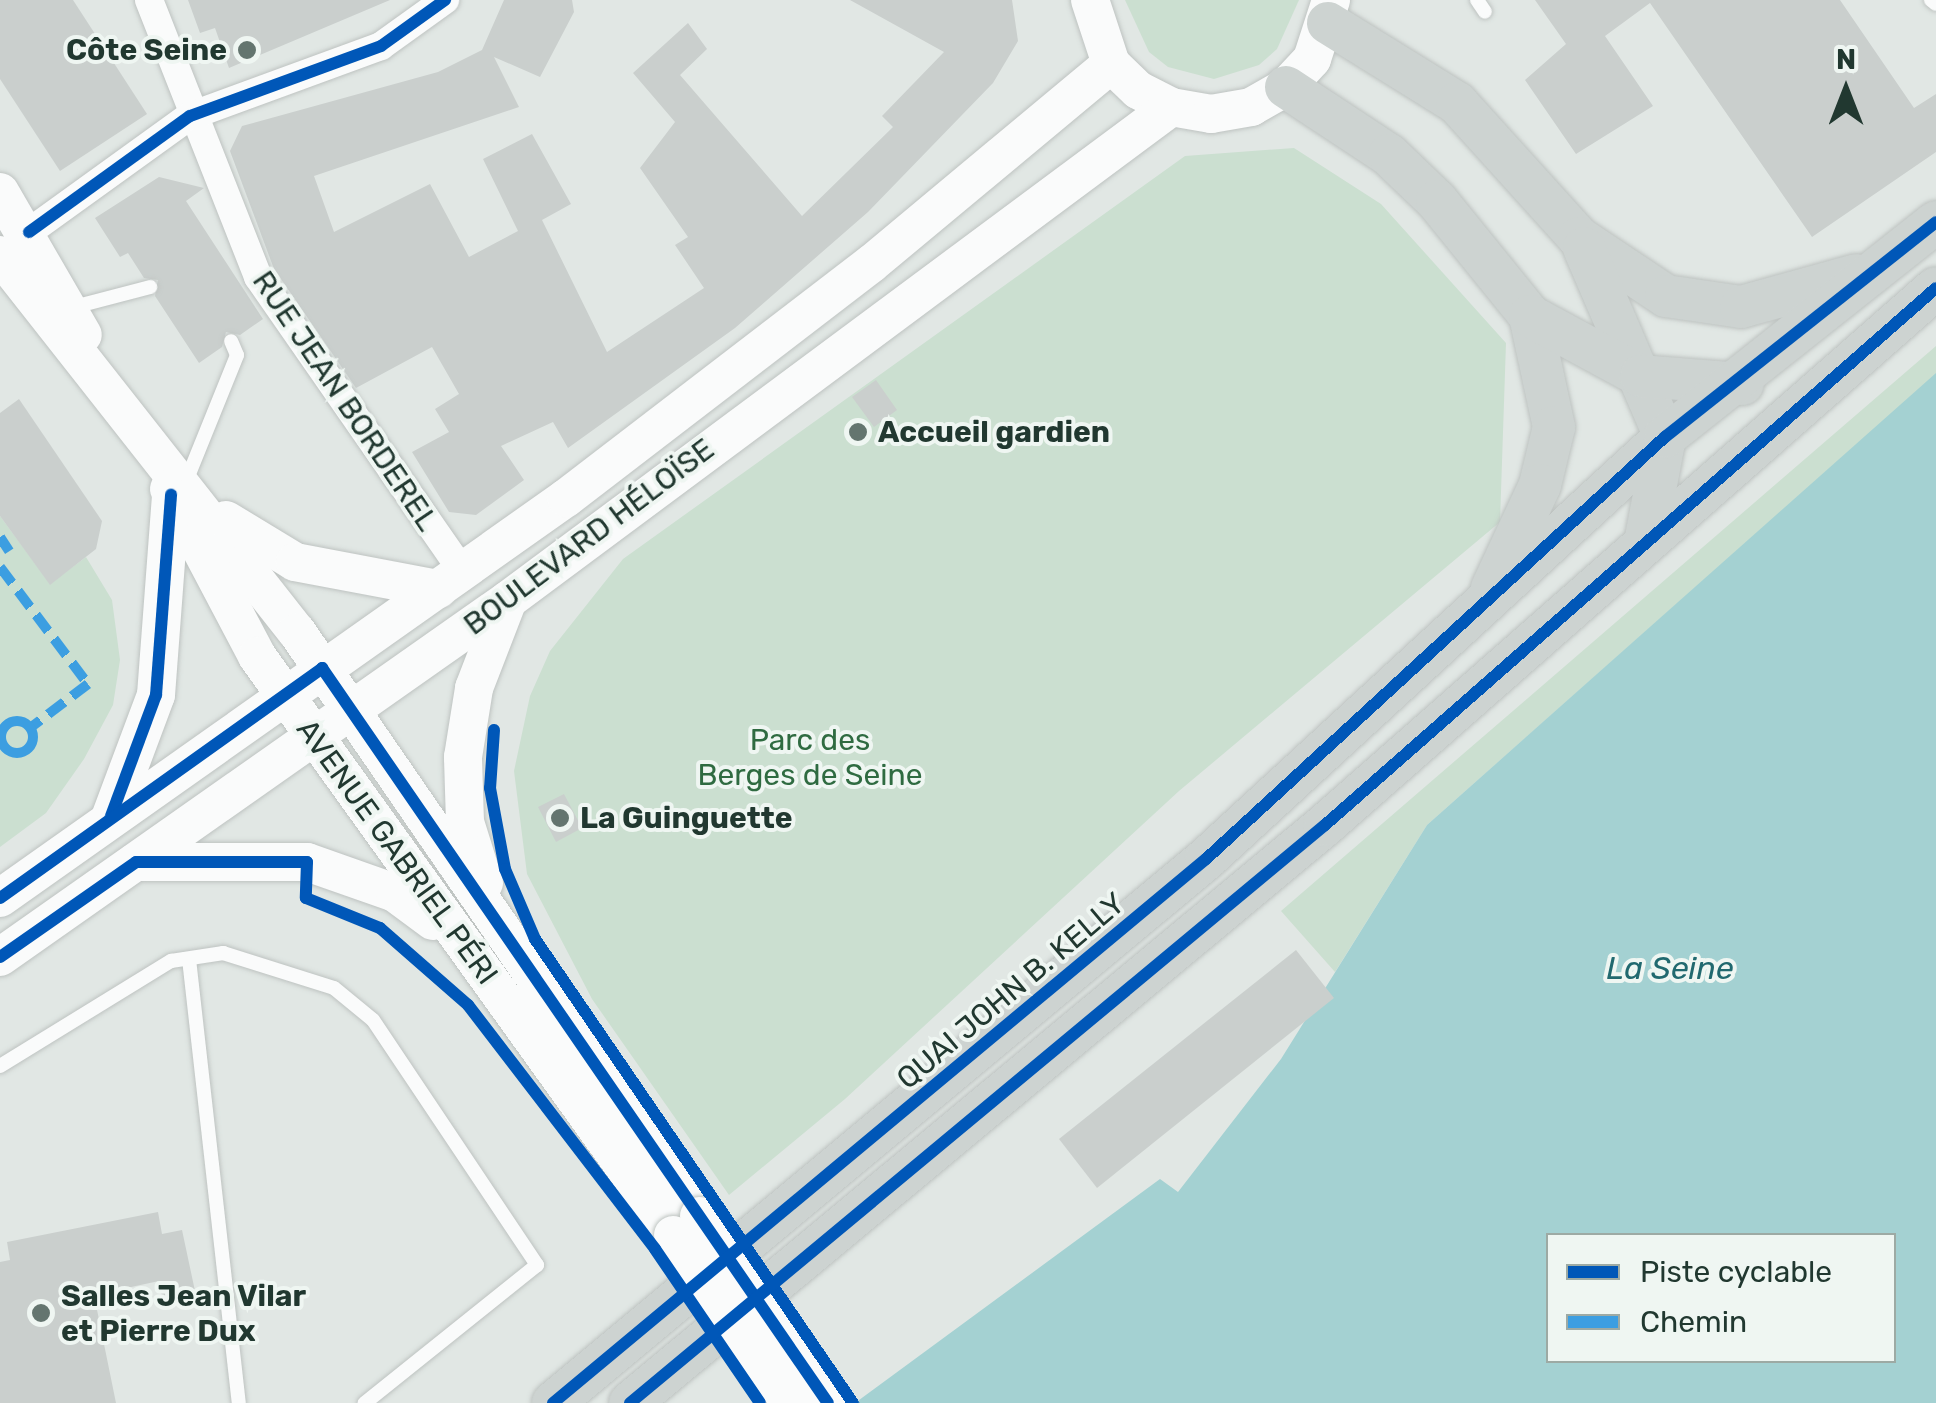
<!DOCTYPE html>
<meta charset="utf-8">
<style>
body{margin:0}
#map{position:relative;width:1936px;height:1403px;overflow:hidden;background:#e1e7e4;font-family:Rubik,sans-serif}
div>[style]{position:absolute}
[style*='--x']{left:calc(var(--x)*1px);top:calc(var(--y)*1px);width:calc(var(--w)*1px);rotate:calc(var(--a)*1deg)}
.green>*{inset:0;background:#cbdfd0}
.water>*{inset:0;background:#a4d1d2}
.building>*{inset:0;background:#cacfcd}
.roads{filter:drop-shadow(0 0 2px #bec3c1) drop-shadow(0 0 2px #bec3c1)}
.lane>*{height:14px;margin:-7px;padding:0 7px;transform-origin:7px;border-radius:7px;background:#fafbfb}
.street>*{height:28px;margin:-14px;padding:0 14px;transform-origin:14px;border-radius:14px;background:#fafbfb}
.secondary>*{height:38px;margin:-19px;padding:0 19px;transform-origin:19px;border-radius:19px;background:#fafbfb}
.primary>*{height:42px;margin:-21px;padding:0 21px;transform-origin:21px;border-radius:21px;background:#cdd3d1}
.bridges{filter:drop-shadow(0 0 2px #bec4c1) drop-shadow(0 0 2px #bec4c1)}
.secondary-bridge>*{height:38px;margin:-19px;padding:0 19px;transform-origin:19px;border-radius:19px;background:#fafbfb}
.quiet>*{height:10px;margin-top:-5px;transform-origin:0;background:repeating-linear-gradient(90deg,#3c9ee1 0 20px,transparent 0 30px)}
.quiet>.ring{margin:-5px;padding:0;box-sizing:content-box;background:none;border:10px solid #3c9ee1;border-radius:50%}
.cycleway>*{height:12px;margin:-6px;padding:0 6px;transform-origin:6px;border-radius:6px;background:#0057b8}
.dots>*{width:28px;height:28px;translate:-50% -50%;box-sizing:border-box;border:5px solid #eff6f2;border-radius:50%}
span{translate:-50% -50%;white-space:nowrap;text-align:center;line-height:1.15;-webkit-text-stroke:8px #eff6f2;paint-order:stroke}
.poi-label{font-size:30px;color:#213830;font-weight:700}
.right{translate:-100% -50%;text-align:right}
.left{translate:0 -50%;text-align:left}
.street-label{font-size:30px;color:#213830}
.park-label{font-size:30px;color:#2f6b41}
.water-label{font-size:32px;color:#21696f;font-style:italic}
.legend{position:absolute;left:1546px;top:1233px;width:350px;height:130px;box-sizing:border-box;background:#eff6f2;border:2px solid #9daaa4;margin:0;padding:12px 18px;list-style:none;font-size:30px;color:#213830}
.legend li{display:flex;align-items:center;gap:20px;height:50px}
.legend b{width:50px;border:2px solid #9daaa4}
.north{position:absolute;left:1796px;top:40px;width:100px;height:100px;-webkit-text-stroke:8px #eff6f2;paint-order:stroke;rotate:0deg;font-size:28px;font-weight:700;line-height:40px;text-align:center;color:#213830}
.north::after{content:'';display:block;margin:auto;width:35px;height:45px;background:#213830;clip-path:polygon(50% 0,100% 100%,50% 72%,0 100%)}
</style>
<div id="map">
<div class="green">
<i style="clip-path:polygon(1125px 0,1299px 0,1277px 49px,1259px 65px,1214px 79px,1168px 67px,1149px 52px)"></i>
<i style="clip-path:polygon(1294px 148px,1381px 204px,1506px 343px,1500px 522px,1179px 791px,845px 1099px,729px 1195px,592px 999px,527px 874px,514px 771px,530px 696px,550px 651px,623px 559px,1185px 156px)"></i>
<i style="clip-path:polygon(1936px 346px,1936px 374px,1427px 825px,1335px 972px,1281px 911px)"></i>
<i style="clip-path:polygon(0 516px,50px 584px,86px 557px,112px 600px,120px 660px,113px 705px,84px 759px,46px 813px,0 847px)"></i>
</div>
<div class="water">
<i style="clip-path:polygon(evenodd,1936px 373px,1936px 1403px,855px 1403px,1160px 1179px,1178px 1192px,1281px 1059px,1427px 825px,1936px 373px,1548px 1236px,1894px 1236px,1894px 1360px,1548px 1360px,1548px 1236px)"></i>
</div>
<div class="building">
<i style="clip-path:polygon(0 0,73px 0,147px 114px,60px 171px,0 79px)"></i>
<i style="clip-path:polygon(188px 0,390px 0,229px 68px,215px 28px,200px 33px)"></i>
<i style="clip-path:polygon(504px 0,572px 0,574px 12px,540px 77px,494px 57px,519px 107px,314px 176px,334px 232px,430px 184px,469px 257px,518px 231px,483px 159px,532px 134px,571px 204px,542px 220px,607px 352px,704px 288px,675px 245px,688px 237px,640px 168px,675px 122px,633px 73px,688px 23px,707px 49px,680px 75px,802px 216px,893px 127px,882px 116px,944px 52px,850px 0,1012px 0,1018px 41px,993px 83px,868px 212px,735px 328px,568px 448px,553px 422px,501px 446px,524px 480px,476px 515px,449px 512px,412px 452px,449px 432px,435px 409px,459px 394px,432px 347px,356px 388px,274px 269px,230px 151px,242px 126px,438px 72px,482px 50px)"></i>
<i style="clip-path:polygon(1535px 0,1840px 0,1914px 108px,1936px 94px,1936px 152px,1812px 237px,1650px 3px,1605px 36px,1653px 106px,1576px 154px,1525px 80px,1566px 44px)"></i>
<i style="clip-path:polygon(159px 177px,204px 188px,186px 201px,263px 319px,240px 335px,226px 332px,222px 347px,199px 363px,155px 296px,158px 280px,144px 278px,128px 253px,120px 257px,95px 218px)"></i>
<i style="clip-path:polygon(876px 380px,897px 410px,874px 427px,852px 397px)"></i>
<i style="clip-path:polygon(19px 399px,102px 521px,96px 549px,50px 585px,0 516px,0 413px)"></i>
<i style="clip-path:polygon(564px 794px,582px 828px,556px 842px,538px 807px)"></i>
<i style="clip-path:polygon(1296px 950px,1334px 998px,1097px 1188px,1059px 1139px)"></i>
<i style="clip-path:polygon(158px 1212px,162px 1234px,182px 1230px,195px 1291px,162px 1297px,159px 1281px,94px 1295px,116px 1403px,0 1403px,0 1262px,10px 1260px,7px 1242px)"></i>
</div>
<div class="roads">
<div class="lane">
<i style="--x:1477;--y:0;--w:14;--a:56"></i>
<i style="--x:1931;--y:0;--w:6;--a:39"></i>
<i style="--x:70;--y:308;--w:83;--a:-14.7"></i>
<i style="--x:185;--y:484;--w:139;--a:-68"></i>
<i style="--x:237;--y:355;--w:15;--a:-113"></i>
<i style="--x:189;--y:959;--w:447;--a:83.6"></i>
<i style="--x:0;--y:1066;--w:201;--a:-31.6"></i>
<i style="--x:171;--y:961;--w:53;--a:-8.7"></i>
<i style="--x:223;--y:953;--w:116;--a:17.5"></i>
<i style="--x:334;--y:988;--w:50;--a:39.4"></i>
<i style="--x:373;--y:1020;--w:295;--a:56.2"></i>
<i style="--x:537;--y:1265;--w:221;--a:141.3"></i>
</div>
<div class="street">
<i style="--x:149;--y:0;--w:298;--a:68.5"></i>
<i style="--x:258;--y:277;--w:361;--a:55.2"></i>
<i style="--x:29;--y:232;--w:198;--a:-35.8"></i>
<i style="--x:190;--y:116;--w:203;--a:-20.1"></i>
<i style="--x:381;--y:46;--w:79;--a:-35.7"></i>
</div>
<div class="secondary">
<i style="--x:1090;--y:0;--w:67;--a:71.8"></i>
<i style="--x:1111;--y:64;--w:37;--a:44"></i>
<i style="--x:1138;--y:90;--w:37;--a:27"></i>
<i style="--x:1171;--y:107;--w:41;--a:9.9"></i>
<i style="--x:1211;--y:114;--w:41;--a:-9.9"></i>
<i style="--x:1251;--y:107;--w:40;--a:-29.7"></i>
<i style="--x:1286;--y:87;--w:38;--a:-47"></i>
<i style="--x:1312;--y:59;--w:62;--a:-72.1"></i>
<i style="--x:0;--y:192;--w:165;--a:59.9"></i>
<i style="--x:0;--y:255;--w:480;--a:51.8"></i>
<i style="--x:297;--y:632;--w:709;--a:55.46"></i>
<i style="--x:169;--y:489;--w:189;--a:62.2"></i>
<i style="--x:257;--y:656;--w:713;--a:54.3"></i>
<i style="--x:226;--y:520;--w:81;--a:31.3"></i>
<i style="--x:295;--y:562;--w:146;--a:10.7"></i>
<i style="--x:110;--y:818;--w:131;--a:-69.5"></i>
<i style="--x:156;--y:695;--w:199;--a:-85.7"></i>
<i style="--x:136;--y:862;--w:171;--a:0"></i>
<i style="--x:307;--y:862;--w:93;--a:19.4"></i>
<i style="--x:395;--y:893;--w:47;--a:36.4"></i>
<i style="--x:484;--y:883;--w:64;--a:-107.3"></i>
<i style="--x:465;--y:822;--w:65;--a:-91.8"></i>
<i style="--x:463;--y:757;--w:70;--a:-80.9"></i>
<i style="--x:474;--y:688;--w:94;--a:-68.9"></i>
<i style="--x:0;--y:898;--w:693;--a:-35.25"></i>
<i style="--x:566;--y:498;--w:384;--a:-37.5"></i>
<i style="--x:871;--y:264;--w:312;--a:-39.8"></i>
<i style="--x:0;--y:957;--w:621;--a:-35.1"></i>
<i style="--x:508;--y:600;--w:826;--a:-36.63"></i>
</div>
<div class="primary">
<i style="--x:1328;--y:23;--w:152;--a:31.8"></i>
<i style="--x:1457;--y:103;--w:182;--a:47.9"></i>
<i style="--x:1579;--y:238;--w:105;--a:33.7"></i>
<i style="--x:1666;--y:296;--w:76;--a:8.3"></i>
<i style="--x:1741;--y:307;--w:119;--a:-15.5"></i>
<i style="--x:1286;--y:87;--w:123;--a:33.4"></i>
<i style="--x:1389;--y:155;--w:66;--a:43.8"></i>
<i style="--x:1437;--y:201;--w:148;--a:51"></i>
<i style="--x:1530;--y:316;--w:114;--a:77.8"></i>
<i style="--x:1554;--y:427;--w:60;--a:103.6"></i>
<i style="--x:1540;--y:485;--w:114;--a:115"></i>
<i style="--x:1584;--y:248;--w:206;--a:66.8"></i>
<i style="--x:1665;--y:437;--w:103;--a:100.7"></i>
<i style="--x:1530;--y:316;--w:126;--a:28.4"></i>
<i style="--x:1641;--y:376;--w:102;--a:4.5"></i>
<i style="--x:553;--y:1403;--w:850;--a:-39.8"></i>
<i style="--x:1206;--y:859;--w:624;--a:-42.6"></i>
<i style="--x:1665;--y:437;--w:346;--a:-38.4"></i>
<i style="--x:630;--y:1403;--w:904;--a:-39.75"></i>
<i style="--x:1325;--y:825;--w:813;--a:-41.31"></i>
</div>
</div>
<div class="bridges">
<div class="secondary-bridge">
<i style="--x:699;--y:1216;--w:227;--a:55.4"></i>
<i style="--x:673;--y:1235;--w:205;--a:55.1"></i>
</div>
</div>
<div class="quiet">
<i style="--x:0;--y:537;--w:17;--a:57"></i>
<i style="--x:0;--y:567;--w:146;--a:53.1"></i>
<i style="--x:88;--y:684;--w:73;--a:142.8"></i>
<i class="ring" style="left:1px;top:721px;width:22px;height:22px"></i>
</div>
<div class="cycleway">
<i style="--x:29;--y:232;--w:198;--a:-35.8"></i>
<i style="--x:190;--y:116;--w:203;--a:-20.1"></i>
<i style="--x:381;--y:46;--w:79;--a:-35.7"></i>
<i style="--x:494;--y:730;--w:58;--a:93.9"></i>
<i style="--x:490;--y:788;--w:82;--a:79.5"></i>
<i style="--x:505;--y:869;--w:76;--a:66.8"></i>
<i style="--x:535;--y:939;--w:563;--a:55.58"></i>
<i style="--x:111;--y:816;--w:129;--a:-69.6"></i>
<i style="--x:156;--y:695;--w:201;--a:-85.7"></i>
<i style="--x:0;--y:898;--w:396;--a:-35.5"></i>
<i style="--x:322;--y:668;--w:892;--a:55.46"></i>
<i style="--x:0;--y:957;--w:166;--a:-34.9"></i>
<i style="--x:136;--y:862;--w:171;--a:0"></i>
<i style="--x:307;--y:862;--w:36;--a:92"></i>
<i style="--x:306;--y:898;--w:80;--a:22.1"></i>
<i style="--x:380;--y:928;--w:117;--a:41.2"></i>
<i style="--x:468;--y:1005;--w:307;--a:52.5"></i>
<i style="--x:655;--y:1249;--w:186;--a:55.7"></i>
<i style="--x:553;--y:1403;--w:850;--a:-39.8"></i>
<i style="--x:1206;--y:859;--w:624;--a:-42.6"></i>
<i style="--x:1665;--y:437;--w:346;--a:-38.4"></i>
<i style="--x:630;--y:1403;--w:904;--a:-39.75"></i>
<i style="--x:1325;--y:825;--w:813;--a:-41.31"></i>
</div>
<div class="dots">
<i style="left:247px;top:50px;background:#64756f"></i>
<i style="left:858px;top:432px;background:#64756f"></i>
<i style="left:560px;top:818px;background:#64756f"></i>
<i style="left:41px;top:1313px;background:#64756f"></i>
</div>
<div class="poi-label">
<span class="right" style="left:227px;top:50px">Côte Seine</span>
<span class="left" style="left:878px;top:432px">Accueil gardien</span>
<span class="left" style="left:580px;top:818px">La Guinguette</span>
<span class="left" style="left:61px;top:1313px">Salles Jean Vilar<br>et Pierre Dux</span>
</div>
<div class="street-label">
<span style="left:345px;top:401px;rotate:56deg">RUE JEAN BORDEREL</span>
<span style="left:589px;top:537px;rotate:-37deg">BOULEVARD HÉLOÏSE</span>
<span style="left:397px;top:852px;rotate:54deg">AVENUE GABRIEL PÉRI</span>
<span style="left:1011px;top:991px;rotate:-40deg">QUAI JOHN B. KELLY</span>
</div>
<div class="park-label">
<span style="left:810px;top:757px">Parc des<br>Berges de Seine</span>
</div>
<div class="water-label">
<span style="left:1670px;top:968px">La Seine</span>
</div>
<ul class="legend">
<li><b style="height:12px;background:#0057b8"></b>Piste cyclable</li>
<li><b style="height:12px;background:#3c9ee1"></b>Chemin</li>
</ul>
<div class="north">N</div>
</div>
